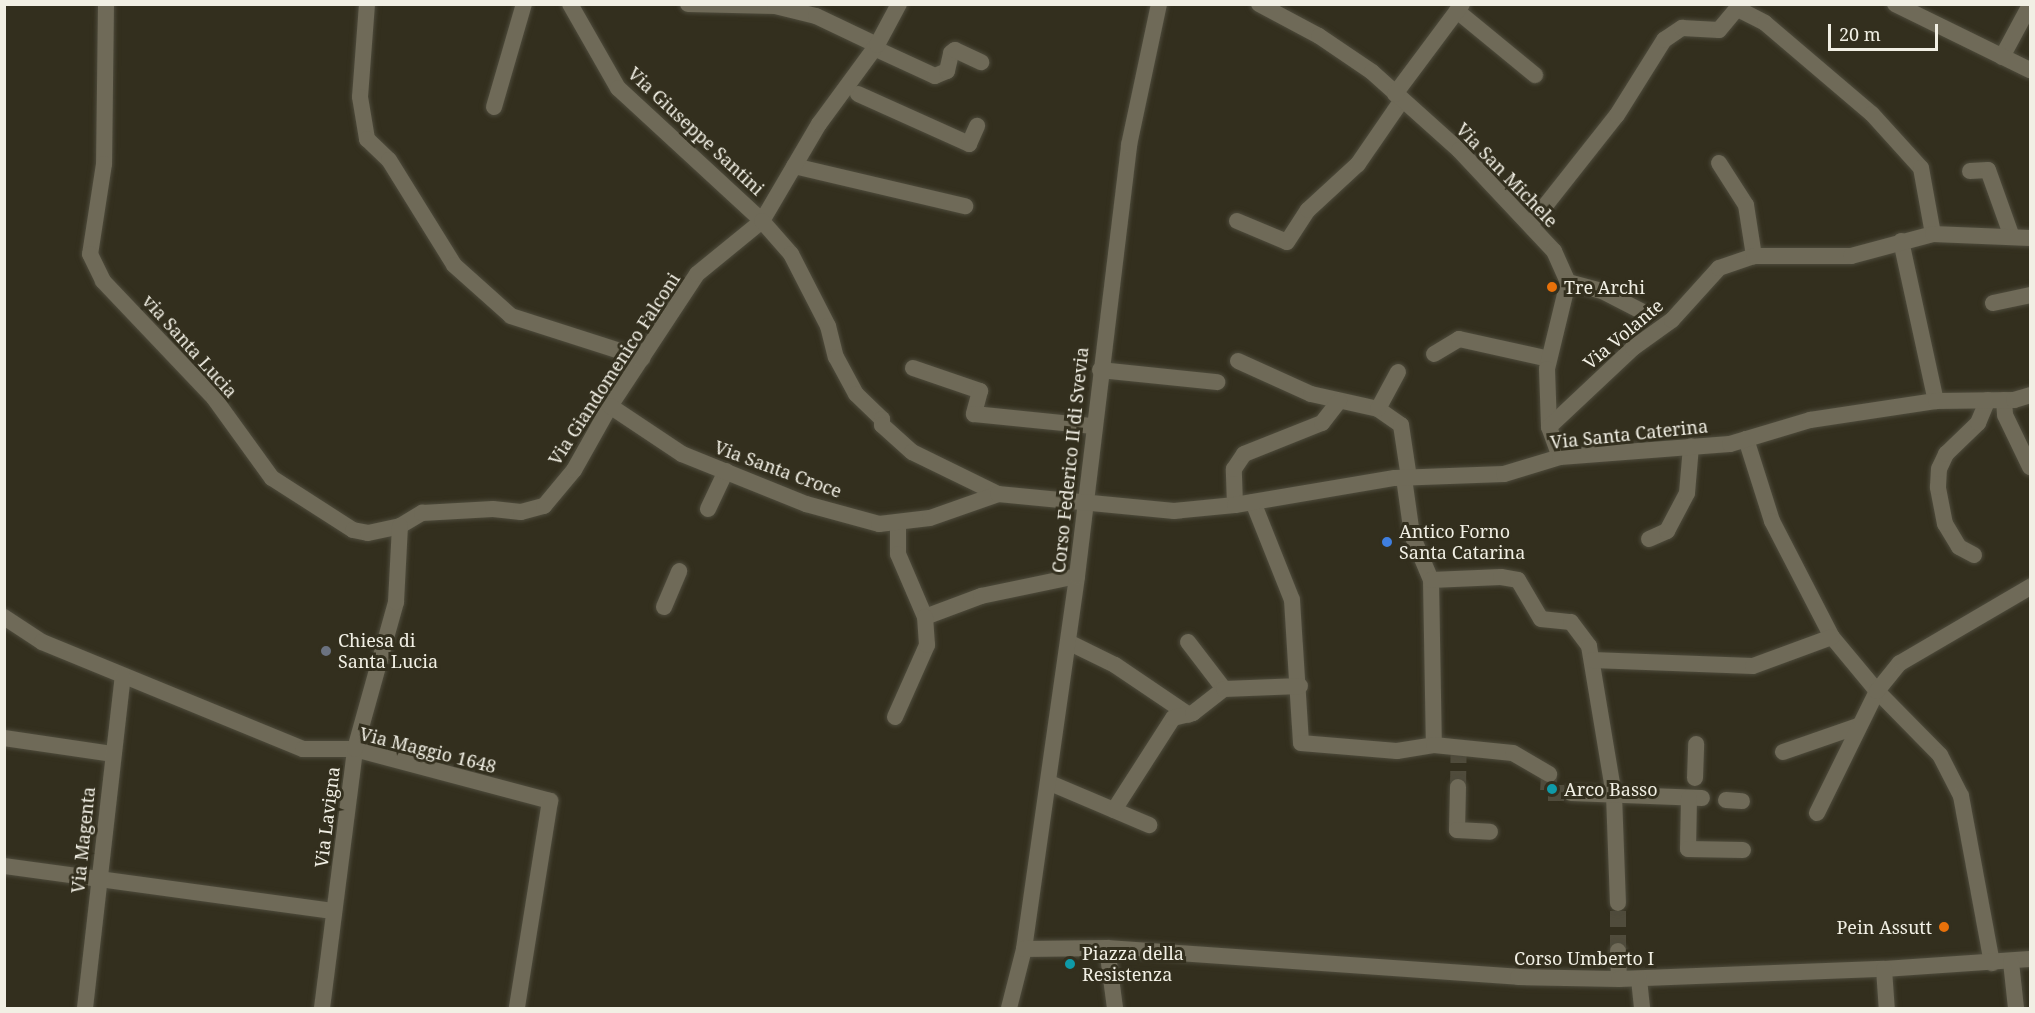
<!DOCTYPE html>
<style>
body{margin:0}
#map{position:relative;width:2035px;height:1013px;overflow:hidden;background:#332f1e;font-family:"Noto Serif",serif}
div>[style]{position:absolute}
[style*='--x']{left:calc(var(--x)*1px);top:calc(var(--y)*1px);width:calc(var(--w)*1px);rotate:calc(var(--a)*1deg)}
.pedestrian-tunnel>*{height:16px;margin-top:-8px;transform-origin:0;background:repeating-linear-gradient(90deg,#504c3c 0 16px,transparent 0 24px)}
.roads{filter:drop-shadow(0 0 2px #4e4b3c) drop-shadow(0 0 2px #4e4b3c)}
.service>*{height:16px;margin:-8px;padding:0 8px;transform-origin:8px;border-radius:8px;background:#6f6a58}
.pedestrian>*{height:16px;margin:-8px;padding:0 8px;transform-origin:8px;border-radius:8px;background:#6f6a58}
.minor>*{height:16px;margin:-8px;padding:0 8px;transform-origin:8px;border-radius:8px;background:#6f6a58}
.dots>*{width:16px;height:16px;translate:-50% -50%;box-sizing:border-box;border:3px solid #332f1e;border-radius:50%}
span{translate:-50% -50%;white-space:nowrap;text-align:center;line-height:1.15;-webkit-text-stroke:6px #332f1e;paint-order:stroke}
.street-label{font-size:18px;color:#f1efe4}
.poi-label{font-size:18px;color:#f1efe4}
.left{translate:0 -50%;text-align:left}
.right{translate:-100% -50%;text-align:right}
.frame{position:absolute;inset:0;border:6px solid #f1efe4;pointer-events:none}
.scale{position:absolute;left:1828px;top:24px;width:110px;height:27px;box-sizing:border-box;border:3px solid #f1efe4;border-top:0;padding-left:8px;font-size:18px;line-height:21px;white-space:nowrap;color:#f1efe4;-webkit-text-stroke:4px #332f1e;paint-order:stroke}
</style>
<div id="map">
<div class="pedestrian-tunnel">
<i style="--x:1549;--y:774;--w:19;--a:93"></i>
<i style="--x:1548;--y:793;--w:23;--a:0"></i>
<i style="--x:1458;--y:787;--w:39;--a:-89"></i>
<i style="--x:1618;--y:951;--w:48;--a:-90"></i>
</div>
<div class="roads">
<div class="service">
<i style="--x:708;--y:509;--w:42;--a:-64.7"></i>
<i style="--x:898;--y:522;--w:32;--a:90"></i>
<i style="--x:898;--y:554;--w:69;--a:66.8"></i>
<i style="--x:925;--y:617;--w:60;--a:-20.6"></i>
<i style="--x:981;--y:596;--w:98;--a:-11.8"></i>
<i style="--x:664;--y:607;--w:39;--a:-67"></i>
<i style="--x:895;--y:717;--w:79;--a:-66"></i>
<i style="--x:927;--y:645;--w:28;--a:-94"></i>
</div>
<div class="pedestrian">
<i style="--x:688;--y:4;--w:87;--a:1.3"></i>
<i style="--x:775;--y:6;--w:42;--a:13.7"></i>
<i style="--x:816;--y:16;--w:68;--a:25.4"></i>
<i style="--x:1457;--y:11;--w:101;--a:39.4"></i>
<i style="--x:874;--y:48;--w:67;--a:24.7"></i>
<i style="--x:935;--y:76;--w:13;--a:-23"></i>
<i style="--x:947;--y:71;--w:18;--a:-77"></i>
<i style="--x:951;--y:53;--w:5;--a:-37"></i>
<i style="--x:955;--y:50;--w:29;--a:25"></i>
<i style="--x:2002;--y:57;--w:59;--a:-61.7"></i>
<i style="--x:858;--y:94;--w:122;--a:24.2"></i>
<i style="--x:969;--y:144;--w:20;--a:-66"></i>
<i style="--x:494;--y:107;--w:107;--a:-73.8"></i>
<i style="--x:1719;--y:163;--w:50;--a:57.3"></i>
<i style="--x:1746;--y:205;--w:52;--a:81.1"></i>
<i style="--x:794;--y:166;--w:176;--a:13.2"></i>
<i style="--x:1970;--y:171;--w:18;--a:-3"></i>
<i style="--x:1988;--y:170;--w:71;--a:70.3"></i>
<i style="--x:1237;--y:221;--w:54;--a:22.8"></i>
<i style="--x:1287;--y:242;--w:38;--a:-57"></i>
<i style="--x:1308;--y:210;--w:68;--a:-42.6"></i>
<i style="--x:1358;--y:164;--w:78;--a:-55.5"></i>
<i style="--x:1568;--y:282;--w:35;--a:15"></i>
<i style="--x:1602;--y:291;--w:48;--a:27.1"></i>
<i style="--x:1993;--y:303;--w:38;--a:-12"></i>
<i style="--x:1434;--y:354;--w:29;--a:-31"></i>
<i style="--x:1459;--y:339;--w:92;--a:12.5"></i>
<i style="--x:1238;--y:361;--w:80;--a:24.3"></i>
<i style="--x:1311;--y:394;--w:69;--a:12.6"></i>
<i style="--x:1378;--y:409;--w:28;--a:35"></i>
<i style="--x:1401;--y:425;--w:54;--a:81.4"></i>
<i style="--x:913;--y:368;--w:71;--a:18.9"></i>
<i style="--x:980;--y:391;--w:24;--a:105"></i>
<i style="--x:974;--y:414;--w:120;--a:5.8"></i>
<i style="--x:1100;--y:370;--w:118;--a:5.9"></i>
<i style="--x:2004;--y:400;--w:15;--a:86"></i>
<i style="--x:2005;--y:415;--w:58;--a:64.3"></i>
<i style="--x:1378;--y:409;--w:42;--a:-61.6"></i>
<i style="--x:1746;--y:439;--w:86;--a:72.4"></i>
<i style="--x:1772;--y:521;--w:131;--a:62.7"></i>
<i style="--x:1832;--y:637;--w:70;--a:50.2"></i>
<i style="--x:1877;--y:691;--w:90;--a:45.5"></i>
<i style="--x:1940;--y:755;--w:46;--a:62.9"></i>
<i style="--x:1961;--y:796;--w:170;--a:79.5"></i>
<i style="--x:1404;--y:478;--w:58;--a:82"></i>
<i style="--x:1412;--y:535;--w:49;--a:67.1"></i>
<i style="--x:1431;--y:580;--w:165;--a:89"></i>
<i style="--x:1253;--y:502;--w:105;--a:68.3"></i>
<i style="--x:1292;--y:600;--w:143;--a:86.4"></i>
<i style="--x:1301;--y:743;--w:96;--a:4.8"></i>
<i style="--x:1397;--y:751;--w:37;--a:-9"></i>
<i style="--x:1434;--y:745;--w:79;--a:5.8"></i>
<i style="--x:1513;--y:753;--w:42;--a:30.3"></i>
<i style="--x:1235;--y:505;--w:36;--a:-92"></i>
<i style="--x:1234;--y:469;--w:18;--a:-56"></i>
<i style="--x:1244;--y:454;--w:84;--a:-21.7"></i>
<i style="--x:1322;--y:423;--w:28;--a:-52"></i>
<i style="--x:1649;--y:539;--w:20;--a:-24"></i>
<i style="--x:1667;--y:531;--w:43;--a:-62.2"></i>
<i style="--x:1687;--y:493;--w:47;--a:-85.1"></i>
<i style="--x:1974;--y:555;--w:17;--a:-152"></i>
<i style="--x:1959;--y:547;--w:27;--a:-121"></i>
<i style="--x:1945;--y:524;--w:38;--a:-101"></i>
<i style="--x:1938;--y:487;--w:18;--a:-87"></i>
<i style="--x:1939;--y:469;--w:17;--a:-65"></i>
<i style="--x:1946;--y:454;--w:45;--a:-44.1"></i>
<i style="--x:1978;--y:423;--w:25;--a:-67"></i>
<i style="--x:1431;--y:580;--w:70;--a:-2.5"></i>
<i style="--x:1501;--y:577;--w:17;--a:10"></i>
<i style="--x:1518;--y:580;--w:45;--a:59.5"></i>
<i style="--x:1541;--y:619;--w:30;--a:6"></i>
<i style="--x:1571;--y:622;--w:30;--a:53"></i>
<i style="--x:1589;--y:646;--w:151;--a:80.5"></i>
<i style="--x:1614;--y:795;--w:108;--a:87.9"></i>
<i style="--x:1068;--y:642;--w:52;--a:26.1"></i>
<i style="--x:1115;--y:665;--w:89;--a:34"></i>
<i style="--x:1188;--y:642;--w:59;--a:52.5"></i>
<i style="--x:1592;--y:660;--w:161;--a:2.1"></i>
<i style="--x:1753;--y:666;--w:84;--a:-20.2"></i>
<i style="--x:1783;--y:752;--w:79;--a:-19.1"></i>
<i style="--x:1695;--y:778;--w:34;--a:-88"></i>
<i style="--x:1050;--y:783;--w:108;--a:23"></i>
<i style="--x:1458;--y:787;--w:43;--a:91.3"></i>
<i style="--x:1457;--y:830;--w:33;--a:3"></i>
<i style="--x:1571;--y:793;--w:131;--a:2.2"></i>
<i style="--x:1689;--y:798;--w:51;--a:91.1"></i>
<i style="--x:1688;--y:849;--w:55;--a:1"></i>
<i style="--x:1726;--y:800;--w:16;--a:4"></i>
<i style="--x:1114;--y:810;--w:109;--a:-57.3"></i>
<i style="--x:1173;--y:718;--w:21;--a:-14"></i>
<i style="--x:1193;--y:713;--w:39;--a:-38"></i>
<i style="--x:1224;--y:689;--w:76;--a:-2.3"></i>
<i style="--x:1817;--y:813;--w:136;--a:-63.8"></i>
<i style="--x:1877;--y:691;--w:36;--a:-51"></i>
<i style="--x:1900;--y:663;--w:151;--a:-30.3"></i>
<i style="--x:1024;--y:949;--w:377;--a:-81.9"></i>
<i style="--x:1077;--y:576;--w:434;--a:-83.1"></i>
<i style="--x:1129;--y:145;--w:144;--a:-78"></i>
<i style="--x:1618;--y:951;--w:28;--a:88"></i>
</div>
<div class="minor">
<i style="--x:106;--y:4;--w:160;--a:90.7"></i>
<i style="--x:104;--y:164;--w:91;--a:98.8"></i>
<i style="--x:90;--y:254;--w:30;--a:64"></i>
<i style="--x:103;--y:281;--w:161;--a:46.5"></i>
<i style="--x:214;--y:398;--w:99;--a:54.1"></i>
<i style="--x:272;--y:478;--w:96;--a:32.7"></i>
<i style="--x:353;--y:530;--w:15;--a:11"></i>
<i style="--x:368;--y:533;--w:33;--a:-12"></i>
<i style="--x:400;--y:526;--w:26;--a:-31"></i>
<i style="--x:422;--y:513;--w:71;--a:-3.2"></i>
<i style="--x:493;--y:509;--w:28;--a:6"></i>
<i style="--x:521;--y:512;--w:24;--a:-15"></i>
<i style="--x:544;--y:506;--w:47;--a:-50.2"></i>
<i style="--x:574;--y:470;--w:73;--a:-60.6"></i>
<i style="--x:610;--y:406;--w:158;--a:-56.6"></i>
<i style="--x:697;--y:274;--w:84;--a:-39.2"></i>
<i style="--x:762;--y:221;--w:113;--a:-59.6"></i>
<i style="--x:819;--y:124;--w:98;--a:-53.7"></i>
<i style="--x:877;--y:45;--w:47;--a:-61.8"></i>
<i style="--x:367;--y:4;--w:93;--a:94.3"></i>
<i style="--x:360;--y:97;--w:43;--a:80.5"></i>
<i style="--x:367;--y:139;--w:30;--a:44"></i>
<i style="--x:389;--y:160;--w:123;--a:58.2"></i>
<i style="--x:454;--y:265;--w:76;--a:41.8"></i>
<i style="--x:511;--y:316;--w:138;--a:17.8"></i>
<i style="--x:570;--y:4;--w:97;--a:60.3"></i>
<i style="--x:618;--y:88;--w:196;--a:42.7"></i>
<i style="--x:762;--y:221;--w:44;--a:48.7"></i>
<i style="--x:791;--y:254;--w:81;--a:62.8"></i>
<i style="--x:828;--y:326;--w:32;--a:76"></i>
<i style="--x:836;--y:357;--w:42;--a:61.6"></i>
<i style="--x:856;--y:394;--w:36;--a:44"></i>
<i style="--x:882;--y:419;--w:6;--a:90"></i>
<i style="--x:882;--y:425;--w:40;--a:42"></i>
<i style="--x:912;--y:452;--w:96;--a:26"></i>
<i style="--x:1259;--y:4;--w:68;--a:28.1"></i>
<i style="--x:1319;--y:36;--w:64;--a:34.2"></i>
<i style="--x:1372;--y:72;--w:117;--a:41.9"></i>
<i style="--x:1459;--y:150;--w:139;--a:46.8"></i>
<i style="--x:1554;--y:251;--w:34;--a:66"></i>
<i style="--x:1568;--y:282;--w:89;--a:103.6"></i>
<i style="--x:1547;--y:369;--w:58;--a:88"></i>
<i style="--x:1549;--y:427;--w:32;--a:70"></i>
<i style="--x:1895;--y:4;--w:150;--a:26.1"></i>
<i style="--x:1738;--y:9;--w:30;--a:27"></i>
<i style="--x:1765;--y:23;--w:140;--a:40.4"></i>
<i style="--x:1872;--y:114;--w:73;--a:47.8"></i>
<i style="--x:1921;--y:168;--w:67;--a:79.7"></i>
<i style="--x:1395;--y:94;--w:112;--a:-53.3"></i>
<i style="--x:1530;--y:225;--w:140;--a:-51.7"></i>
<i style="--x:1617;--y:115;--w:89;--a:-57.9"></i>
<i style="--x:1664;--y:40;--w:22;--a:-34"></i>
<i style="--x:1682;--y:28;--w:37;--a:3"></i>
<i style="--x:1719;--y:30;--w:34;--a:-50"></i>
<i style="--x:1901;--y:241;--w:164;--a:77.7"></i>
<i style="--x:610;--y:406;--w:87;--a:33.7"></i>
<i style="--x:682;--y:454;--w:134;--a:22"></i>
<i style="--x:806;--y:504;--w:76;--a:15.3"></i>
<i style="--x:879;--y:524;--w:51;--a:-6.7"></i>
<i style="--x:930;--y:518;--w:72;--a:-19.4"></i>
<i style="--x:998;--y:494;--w:177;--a:5.5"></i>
<i style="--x:1174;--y:511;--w:61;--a:-5.6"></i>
<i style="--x:1235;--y:505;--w:162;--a:-9.6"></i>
<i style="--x:1395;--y:478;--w:109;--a:-2.1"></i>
<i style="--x:1504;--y:474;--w:59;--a:-16.9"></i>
<i style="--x:1560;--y:457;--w:170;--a:-4.4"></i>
<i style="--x:1730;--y:444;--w:84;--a:-16.7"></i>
<i style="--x:1810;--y:420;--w:127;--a:-8.6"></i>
<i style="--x:1936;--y:401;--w:78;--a:-0.7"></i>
<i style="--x:2014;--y:400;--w:17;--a:-17"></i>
<i style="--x:1549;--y:427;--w:115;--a:-43.2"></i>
<i style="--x:1633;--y:348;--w:48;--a:-35.7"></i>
<i style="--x:1672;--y:320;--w:70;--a:-47.9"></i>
<i style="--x:1719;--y:268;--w:37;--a:-19"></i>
<i style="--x:1754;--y:256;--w:97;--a:0"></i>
<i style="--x:1851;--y:256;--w:85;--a:-15"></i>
<i style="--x:1933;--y:234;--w:97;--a:2.4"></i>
<i style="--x:4;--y:617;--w:45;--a:33.3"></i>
<i style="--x:42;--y:642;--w:282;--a:22.3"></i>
<i style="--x:303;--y:749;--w:52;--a:0"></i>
<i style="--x:355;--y:749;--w:202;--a:14.9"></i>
<i style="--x:550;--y:801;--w:210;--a:99.1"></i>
<i style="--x:4;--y:738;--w:109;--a:8.4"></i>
<i style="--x:4;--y:866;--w:333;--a:7.8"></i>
<i style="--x:1107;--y:948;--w:412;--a:4"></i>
<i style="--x:1518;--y:977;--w:101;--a:1.1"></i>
<i style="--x:1619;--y:979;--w:265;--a:-2.2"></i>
<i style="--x:1884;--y:969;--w:146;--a:-3.9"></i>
<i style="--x:2011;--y:962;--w:46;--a:83.8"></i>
<i style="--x:1884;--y:969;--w:39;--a:86"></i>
<i style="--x:1639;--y:979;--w:29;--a:84"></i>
<i style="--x:85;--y:1008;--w:334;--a:-83.5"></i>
<i style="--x:322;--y:1008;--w:261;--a:-82.7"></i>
<i style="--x:355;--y:749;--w:153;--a:-74.4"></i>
<i style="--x:396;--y:602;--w:76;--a:-87"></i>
<i style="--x:1009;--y:1008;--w:61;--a:-75.7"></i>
<i style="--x:1024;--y:949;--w:83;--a:-0.7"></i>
<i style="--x:1107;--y:948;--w:61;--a:82.4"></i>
</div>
</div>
<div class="dots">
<i style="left:1552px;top:287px;background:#e8710a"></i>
<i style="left:1387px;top:542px;background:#3f7fe0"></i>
<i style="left:326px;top:651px;background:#6b7280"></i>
<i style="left:1552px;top:789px;background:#0f9aa8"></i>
<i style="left:1944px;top:927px;background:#e8710a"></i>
<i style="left:1070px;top:964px;background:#0f9aa8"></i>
</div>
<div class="street-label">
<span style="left:696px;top:131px;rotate:43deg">Via Giuseppe Santini</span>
<span style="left:1507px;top:175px;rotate:46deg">Via San Michele</span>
<span style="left:1623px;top:334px;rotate:-40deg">Via Volante</span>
<span style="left:190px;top:346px;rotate:48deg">via Santa Lucia</span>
<span style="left:614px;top:369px;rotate:-57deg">Via Giandomenico Falconi</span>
<span style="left:1629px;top:434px;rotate:-6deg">Via Santa Caterina</span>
<span style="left:1070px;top:460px;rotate:-84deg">Corso Federico II di Svevia</span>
<span style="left:778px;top:469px;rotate:20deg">Via Santa Croce</span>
<span style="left:428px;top:750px;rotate:14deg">Via Maggio 1648</span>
<span style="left:327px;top:817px;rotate:-83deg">Via Lavigna</span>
<span style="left:83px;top:840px;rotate:-84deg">Via Magenta</span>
<span style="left:1584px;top:958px">Corso Umberto I</span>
</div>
<div class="poi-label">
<span class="left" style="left:1564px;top:287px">Tre Archi</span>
<span class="left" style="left:1399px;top:542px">Antico Forno<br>Santa Catarina</span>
<span class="left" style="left:338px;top:651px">Chiesa di<br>Santa Lucia</span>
<span class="left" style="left:1564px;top:789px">Arco Basso</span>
<span class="right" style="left:1932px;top:927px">Pein Assutt</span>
<span class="left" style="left:1082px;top:964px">Piazza della<br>Resistenza</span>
</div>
<div class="frame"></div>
<div class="scale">20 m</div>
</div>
